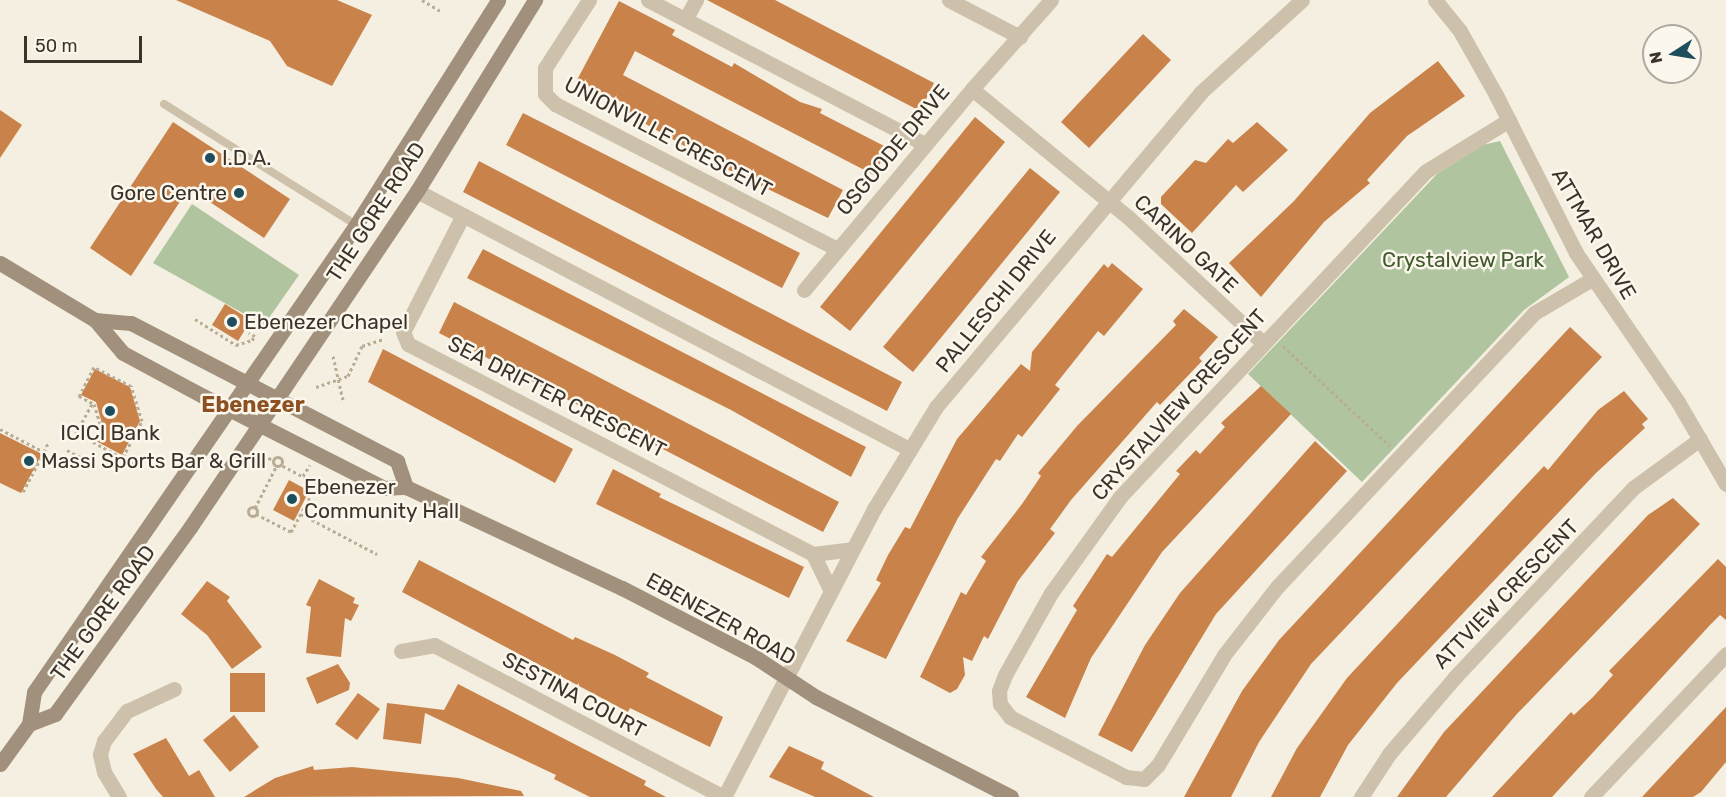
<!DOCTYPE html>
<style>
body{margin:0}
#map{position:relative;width:1726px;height:797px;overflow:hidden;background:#f4efe0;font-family:Rubik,sans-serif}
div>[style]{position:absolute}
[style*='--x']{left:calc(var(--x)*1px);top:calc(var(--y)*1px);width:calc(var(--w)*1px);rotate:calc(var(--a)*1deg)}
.green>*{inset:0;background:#b0c49f}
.building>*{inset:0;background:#c98249}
.path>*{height:3px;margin-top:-1.5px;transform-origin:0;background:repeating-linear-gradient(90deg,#b9ac95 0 3px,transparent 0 6px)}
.path>.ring{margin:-1.5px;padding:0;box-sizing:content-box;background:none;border:3px solid #b9ac95;border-radius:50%}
.service>*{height:8px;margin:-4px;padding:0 4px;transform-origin:4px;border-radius:4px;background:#cdc1ab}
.minor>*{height:15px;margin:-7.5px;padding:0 7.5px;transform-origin:7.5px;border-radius:7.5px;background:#cdc1ab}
.tertiary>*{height:15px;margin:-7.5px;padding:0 7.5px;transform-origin:7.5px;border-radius:7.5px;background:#cdc1ab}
.secondary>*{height:15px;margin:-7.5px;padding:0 7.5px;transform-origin:7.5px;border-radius:7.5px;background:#a1917c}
.dots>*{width:16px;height:16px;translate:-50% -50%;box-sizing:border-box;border:3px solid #fbf7ed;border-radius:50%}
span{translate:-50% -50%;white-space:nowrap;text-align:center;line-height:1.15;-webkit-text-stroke:5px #fbf7ed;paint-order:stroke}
.street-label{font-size:21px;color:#3b332a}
.poi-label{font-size:21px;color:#3b332a}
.left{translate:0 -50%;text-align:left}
.right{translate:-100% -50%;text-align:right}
.park-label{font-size:21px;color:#415a2d}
.neighbourhood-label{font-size:22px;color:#8c5021;font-weight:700}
.north{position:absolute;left:1642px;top:24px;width:60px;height:60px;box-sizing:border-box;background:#fbf7ed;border:2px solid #aea99f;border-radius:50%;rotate:258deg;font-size:16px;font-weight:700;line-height:24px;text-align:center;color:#3b332a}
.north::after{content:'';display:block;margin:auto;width:21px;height:27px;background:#1e4d5e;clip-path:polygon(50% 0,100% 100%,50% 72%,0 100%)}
.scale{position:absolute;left:24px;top:36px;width:118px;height:27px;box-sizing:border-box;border:3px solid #3b332a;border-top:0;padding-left:8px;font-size:18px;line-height:21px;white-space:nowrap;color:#3b332a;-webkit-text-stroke:4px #fbf7ed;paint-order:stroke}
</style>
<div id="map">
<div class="green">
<i style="clip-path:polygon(1500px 141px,1569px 277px,1524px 310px,1362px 482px,1248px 374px,1437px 174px,1483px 145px)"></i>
<i style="clip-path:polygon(192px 204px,299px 275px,264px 325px,153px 263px)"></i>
</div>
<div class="building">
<i style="clip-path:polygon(176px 0,337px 0,372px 15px,332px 86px,287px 66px,270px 41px)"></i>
<i style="clip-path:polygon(707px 0,775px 0,934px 83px,920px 111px)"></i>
<i style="clip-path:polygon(619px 1px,675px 30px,672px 35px,732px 67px,734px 63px,800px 102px,822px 109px,820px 113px,888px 148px,874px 175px,635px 51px,623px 75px,843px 190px,828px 218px,714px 163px,623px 111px,626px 104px,577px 80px)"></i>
<i style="clip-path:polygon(1143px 34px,1171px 60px,1089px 148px,1061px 122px)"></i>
<i style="clip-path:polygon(1438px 61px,1465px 96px,1407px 136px,1367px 180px,1370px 183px,1324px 222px,1261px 297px,1229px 263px,1294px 201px,1370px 113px)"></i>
<i style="clip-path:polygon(0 110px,22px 125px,0 158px)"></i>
<i style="clip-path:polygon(523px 113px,800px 253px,782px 288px,506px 145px)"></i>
<i style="clip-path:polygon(975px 117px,1005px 142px,850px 331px,820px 307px)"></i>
<i style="clip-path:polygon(173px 122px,290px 199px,264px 238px,189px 188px,131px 276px,90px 248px)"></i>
<i style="clip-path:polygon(1257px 122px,1288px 150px,1243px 192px,1236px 185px,1192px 233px,1161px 204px,1161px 197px,1195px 160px,1206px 163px,1228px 139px,1233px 143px)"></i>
<i style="clip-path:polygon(479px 161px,902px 382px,887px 411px,463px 192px)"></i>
<i style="clip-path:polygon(1030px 168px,1060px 192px,913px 372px,883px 347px)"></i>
<i style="clip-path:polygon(483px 249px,866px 447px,851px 477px,731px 410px,467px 278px)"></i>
<i style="clip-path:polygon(1112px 263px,1143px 289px,1104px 336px,1098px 331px,1055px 385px,1060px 389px,1022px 437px,1018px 434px,1000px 461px,996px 459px,958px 518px,886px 659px,846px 641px,881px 583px,876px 580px,888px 555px,905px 527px,910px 529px,957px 439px,1021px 364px,1030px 371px,1032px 352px,1104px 264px,1108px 268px)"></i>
<i style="clip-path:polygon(454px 302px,839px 502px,823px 532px,439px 333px)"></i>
<i style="clip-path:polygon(225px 304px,251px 320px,238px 341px,212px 325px)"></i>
<i style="clip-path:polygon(1184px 309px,1218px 337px,1199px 358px,1202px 361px,1160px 405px,1157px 402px,1071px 500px,1050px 529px,1055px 533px,1018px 581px,988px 639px,984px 636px,972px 661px,963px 657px,965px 675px,957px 689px,950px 693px,920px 677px,961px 592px,966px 595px,986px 561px,981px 557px,1022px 504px,1041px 476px,1038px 473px,1077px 426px,1176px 325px,1173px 321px)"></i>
<i style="clip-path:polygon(1570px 327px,1602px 357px,1311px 664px,1259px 742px,1231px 797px,1184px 797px,1242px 691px,1279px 640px)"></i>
<i style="clip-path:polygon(383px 349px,573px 449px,555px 483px,368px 382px)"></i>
<i style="clip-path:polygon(95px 369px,130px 387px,140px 421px,122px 455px,96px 441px,103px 427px,96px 402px,81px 395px)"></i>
<i style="clip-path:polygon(1261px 386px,1291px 414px,1162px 552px,1091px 658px,1065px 718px,1026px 697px,1077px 610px,1073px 606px,1107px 554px,1112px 557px,1180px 474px,1176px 471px,1196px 450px,1200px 454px,1225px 427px,1221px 423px)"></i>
<i style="clip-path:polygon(1624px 391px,1648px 419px,1642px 424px,1645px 428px,1596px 473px,1397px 683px,1348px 745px,1320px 797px,1271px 797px,1297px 748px,1347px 678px,1544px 466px,1548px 470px,1598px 410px)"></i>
<i style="clip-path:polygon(0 433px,42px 454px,21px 493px,0 483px)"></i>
<i style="clip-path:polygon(1315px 441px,1347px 471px,1216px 614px,1132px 752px,1098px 735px,1145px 645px,1180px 593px)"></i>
<i style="clip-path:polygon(613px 469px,661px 494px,659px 497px,804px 567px,789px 598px,596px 504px)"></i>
<i style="clip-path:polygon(289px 480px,309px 491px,294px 521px,273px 510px)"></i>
<i style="clip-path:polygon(1673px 498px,1700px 524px,1516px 715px,1446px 797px,1397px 797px,1444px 732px,1648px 515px)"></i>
<i style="clip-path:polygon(1718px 559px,1726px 567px,1726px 620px,1720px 615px,1710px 625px,1552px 797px,1492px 797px,1571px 712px,1574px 715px,1593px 697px,1613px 675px,1609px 671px)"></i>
<i style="clip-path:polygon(419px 560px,573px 640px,575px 637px,615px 655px,649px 673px,646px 677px,723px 717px,710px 747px,630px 708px,628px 712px,402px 592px)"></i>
<i style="clip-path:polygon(319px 579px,355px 598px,353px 603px,359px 605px,351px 621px,345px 618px,341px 657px,306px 653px,311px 607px,306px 605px)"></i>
<i style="clip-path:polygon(207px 581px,230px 597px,227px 601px,262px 647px,232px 669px,207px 635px,181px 614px)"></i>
<i style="clip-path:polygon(338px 664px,350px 683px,349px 690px,317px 704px,306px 678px)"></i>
<i style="clip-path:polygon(230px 673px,265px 673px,265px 712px,230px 712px)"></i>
<i style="clip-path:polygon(458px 684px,646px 781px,644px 785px,666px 797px,590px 797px,554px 779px,556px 775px,425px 713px,421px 744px,383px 739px,387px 703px,444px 710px)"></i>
<i style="clip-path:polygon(358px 693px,380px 709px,357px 740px,335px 724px)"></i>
<i style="clip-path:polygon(1726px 707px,1726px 762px,1701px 792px,1693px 797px,1642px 797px)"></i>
<i style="clip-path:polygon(234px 715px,259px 747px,230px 772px,203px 740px)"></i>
<i style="clip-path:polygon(166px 738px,189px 776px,199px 770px,215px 797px,163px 797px,156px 789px,133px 754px)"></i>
<i style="clip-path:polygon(789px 746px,824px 762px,821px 769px,874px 797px,815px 797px,769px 777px)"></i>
<i style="clip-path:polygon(313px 766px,314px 770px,352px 767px,458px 778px,521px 791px,524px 796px,244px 797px,275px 778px)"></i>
</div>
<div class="path">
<i style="--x:422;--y:0;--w:21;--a:31"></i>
<i style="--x:195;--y:319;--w:49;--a:32.4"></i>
<i style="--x:236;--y:345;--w:17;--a:-17"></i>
<i style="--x:252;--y:340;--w:5;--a:-53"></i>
<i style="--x:255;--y:336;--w:7;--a:-153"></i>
<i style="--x:1283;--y:346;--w:146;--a:43.1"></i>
<i style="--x:333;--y:356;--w:45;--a:77.2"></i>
<i style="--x:316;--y:387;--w:34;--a:-19"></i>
<i style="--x:348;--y:376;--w:33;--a:-65"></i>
<i style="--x:362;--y:346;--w:22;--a:-18"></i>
<i style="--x:92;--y:404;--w:21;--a:119"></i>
<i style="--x:82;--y:422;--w:19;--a:25"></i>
<i style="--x:0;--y:429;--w:50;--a:27.6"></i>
<i style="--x:44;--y:452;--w:45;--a:117.7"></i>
<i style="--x:76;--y:433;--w:13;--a:-61"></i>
<i style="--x:67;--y:450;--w:19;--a:28"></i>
<i style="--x:44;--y:452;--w:12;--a:-66"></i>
<i style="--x:258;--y:452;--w:18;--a:29"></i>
<i style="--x:123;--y:457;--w:41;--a:-62.2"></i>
<i style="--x:142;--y:421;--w:37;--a:-107"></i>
<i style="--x:131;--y:386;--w:42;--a:-152.8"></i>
<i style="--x:94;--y:367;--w:33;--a:117"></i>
<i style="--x:79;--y:396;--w:17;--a:28"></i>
<i style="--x:94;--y:404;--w:24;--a:73"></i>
<i style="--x:101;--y:427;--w:17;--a:118"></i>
<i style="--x:93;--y:442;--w:51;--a:28.1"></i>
<i class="ring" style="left:273.5px;top:457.5px;width:6px;height:6px"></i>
<i style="--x:303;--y:476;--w:13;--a:-58"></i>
<i class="ring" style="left:248.5px;top:507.5px;width:6px;height:6px"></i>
<i style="--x:255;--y:508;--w:46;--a:-62.9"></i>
<i style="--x:256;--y:514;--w:39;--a:27"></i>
<i style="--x:291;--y:532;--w:55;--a:-61.6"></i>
<i style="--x:317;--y:484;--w:40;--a:-152"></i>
<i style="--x:301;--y:514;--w:86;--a:27.8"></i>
</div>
<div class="service">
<i style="--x:164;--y:104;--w:227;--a:32.2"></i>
</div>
<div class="minor">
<i style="--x:589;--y:0;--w:81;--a:122.9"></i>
<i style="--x:545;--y:68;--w:26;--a:90"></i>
<i style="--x:545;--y:94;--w:14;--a:45"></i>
<i style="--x:555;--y:104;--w:317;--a:27.2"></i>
<i style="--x:648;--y:0;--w:312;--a:27.5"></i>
<i style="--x:949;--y:0;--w:80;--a:27.5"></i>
<i style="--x:686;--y:18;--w:21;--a:-61"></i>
<i style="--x:972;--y:89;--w:119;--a:-48.4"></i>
<i style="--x:1509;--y:120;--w:97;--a:148.4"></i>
<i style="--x:1426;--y:171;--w:447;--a:133.2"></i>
<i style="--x:1120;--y:497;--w:118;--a:125.7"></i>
<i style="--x:1051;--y:593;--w:94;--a:119.3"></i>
<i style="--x:1005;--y:675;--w:17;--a:111"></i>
<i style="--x:999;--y:691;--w:13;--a:86"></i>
<i style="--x:1000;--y:704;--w:16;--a:52"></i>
<i style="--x:1010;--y:717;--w:131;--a:27.3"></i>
<i style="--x:1126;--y:777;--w:18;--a:6"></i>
<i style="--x:1144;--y:779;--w:20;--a:-45"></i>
<i style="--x:1158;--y:765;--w:128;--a:-59"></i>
<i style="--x:1224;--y:655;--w:86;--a:-52.1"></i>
<i style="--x:1277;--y:587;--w:376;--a:-46.8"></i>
<i style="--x:1534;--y:313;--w:67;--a:-30.4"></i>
<i style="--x:417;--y:191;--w:556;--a:27.67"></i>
<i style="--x:463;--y:215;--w:131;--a:117.1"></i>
<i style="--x:403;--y:332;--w:13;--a:67"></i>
<i style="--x:408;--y:344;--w:456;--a:27.4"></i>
<i style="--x:813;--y:554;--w:39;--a:-7"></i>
<i style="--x:804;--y:290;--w:262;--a:-50.1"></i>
<i style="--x:972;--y:89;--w:203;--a:39.4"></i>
<i style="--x:1129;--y:218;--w:183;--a:43"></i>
<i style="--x:813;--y:554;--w:41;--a:64.1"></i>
<i style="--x:401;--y:651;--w:34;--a:-10"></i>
<i style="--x:434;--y:645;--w:327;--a:27.7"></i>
<i style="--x:119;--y:797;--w:29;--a:-121"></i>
<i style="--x:104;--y:772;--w:18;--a:-103"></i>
<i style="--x:100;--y:754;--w:14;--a:-73"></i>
<i style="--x:104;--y:741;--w:38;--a:-53"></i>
<i style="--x:127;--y:711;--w:52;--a:-25.1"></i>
<i style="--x:724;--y:797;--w:134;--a:-62.5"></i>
<i style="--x:1361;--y:797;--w:51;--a:-56.9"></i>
<i style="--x:1389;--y:754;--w:101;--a:-49.4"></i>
<i style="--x:1455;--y:677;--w:260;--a:-46.7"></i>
<i style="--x:1633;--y:488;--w:83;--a:-36.2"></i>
<i style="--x:1591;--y:797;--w:197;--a:-46.6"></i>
</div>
<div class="tertiary">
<i style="--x:1435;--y:0;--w:40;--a:51"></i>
<i style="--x:1460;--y:31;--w:73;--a:60.6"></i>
<i style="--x:1496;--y:95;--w:177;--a:63.1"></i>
<i style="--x:1576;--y:253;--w:181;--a:55.6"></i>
<i style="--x:1678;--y:402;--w:95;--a:59.7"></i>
<i style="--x:786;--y:678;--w:191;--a:-62.5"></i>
<i style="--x:874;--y:509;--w:119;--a:-58.7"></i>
<i style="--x:936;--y:407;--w:410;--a:-49.9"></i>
<i style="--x:1200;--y:93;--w:138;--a:-42.4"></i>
</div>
<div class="secondary">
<i style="--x:0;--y:263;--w:111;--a:31"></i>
<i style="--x:95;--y:320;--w:43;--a:49.7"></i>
<i style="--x:123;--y:353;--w:91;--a:28.3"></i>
<i style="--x:203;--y:396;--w:203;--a:26.9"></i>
<i style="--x:384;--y:488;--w:22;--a:-3"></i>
<i style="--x:406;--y:487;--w:238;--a:25.1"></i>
<i style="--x:622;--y:588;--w:150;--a:27.4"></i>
<i style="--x:755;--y:657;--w:73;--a:33.3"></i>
<i style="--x:816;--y:697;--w:219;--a:27.1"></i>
<i style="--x:95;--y:320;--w:36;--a:5"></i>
<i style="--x:131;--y:323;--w:300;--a:27.4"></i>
<i style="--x:397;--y:461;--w:28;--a:71"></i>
<i style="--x:29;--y:724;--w:28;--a:-21"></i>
<i style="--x:55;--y:714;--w:232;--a:-54.1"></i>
<i style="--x:191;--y:526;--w:404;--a:-56"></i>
<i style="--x:417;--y:191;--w:225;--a:-58.3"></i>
<i style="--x:0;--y:764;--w:49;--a:-54.1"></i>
<i style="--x:29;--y:724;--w:32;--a:-81"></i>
<i style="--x:34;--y:692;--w:567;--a:-55.41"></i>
<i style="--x:356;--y:225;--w:266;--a:-57.7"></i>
</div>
<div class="dots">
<i style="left:210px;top:158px;background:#1e4d5e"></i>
<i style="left:239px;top:193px;background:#1e4d5e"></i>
<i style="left:232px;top:322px;background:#1e4d5e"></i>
<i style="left:110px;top:411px;background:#1e4d5e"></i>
<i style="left:29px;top:461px;background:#1e4d5e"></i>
<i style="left:292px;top:499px;background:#1e4d5e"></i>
</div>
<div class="street-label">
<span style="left:668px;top:137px;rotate:28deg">UNIONVILLE CRESCENT</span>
<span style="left:893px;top:150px;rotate:-50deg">OSGOODE DRIVE</span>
<span style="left:376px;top:212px;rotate:-57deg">THE GORE ROAD</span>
<span style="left:1594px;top:234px;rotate:60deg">ATTMAR DRIVE</span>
<span style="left:1186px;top:244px;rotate:43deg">CARINO GATE</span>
<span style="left:996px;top:301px;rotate:-51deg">PALLESCHI DRIVE</span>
<span style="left:557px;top:397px;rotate:27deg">SEA DRIFTER CRESCENT</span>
<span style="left:1179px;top:405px;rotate:-48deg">CRYSTALVIEW CRESCENT</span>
<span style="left:1506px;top:594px;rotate:-46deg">ATTVIEW CRESCENT</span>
<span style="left:103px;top:613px;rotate:-54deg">THE GORE ROAD</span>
<span style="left:721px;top:619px;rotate:29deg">EBENEZER ROAD</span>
<span style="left:574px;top:695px;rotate:28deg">SESTINA COURT</span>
</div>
<div class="poi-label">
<span class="left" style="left:222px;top:158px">I.D.A.</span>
<span class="right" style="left:227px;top:193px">Gore Centre</span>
<span class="left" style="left:244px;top:322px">Ebenezer Chapel</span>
<span style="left:110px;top:433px">ICICI Bank</span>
<span class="left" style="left:41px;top:461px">Massi Sports Bar &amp; Grill</span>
<span class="left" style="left:304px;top:499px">Ebenezer<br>Community Hall</span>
</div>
<div class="park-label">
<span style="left:1463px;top:260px">Crystalview Park</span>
</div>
<div class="neighbourhood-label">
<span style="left:253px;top:405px">Ebenezer</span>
</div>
<div class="north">N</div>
<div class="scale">50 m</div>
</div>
